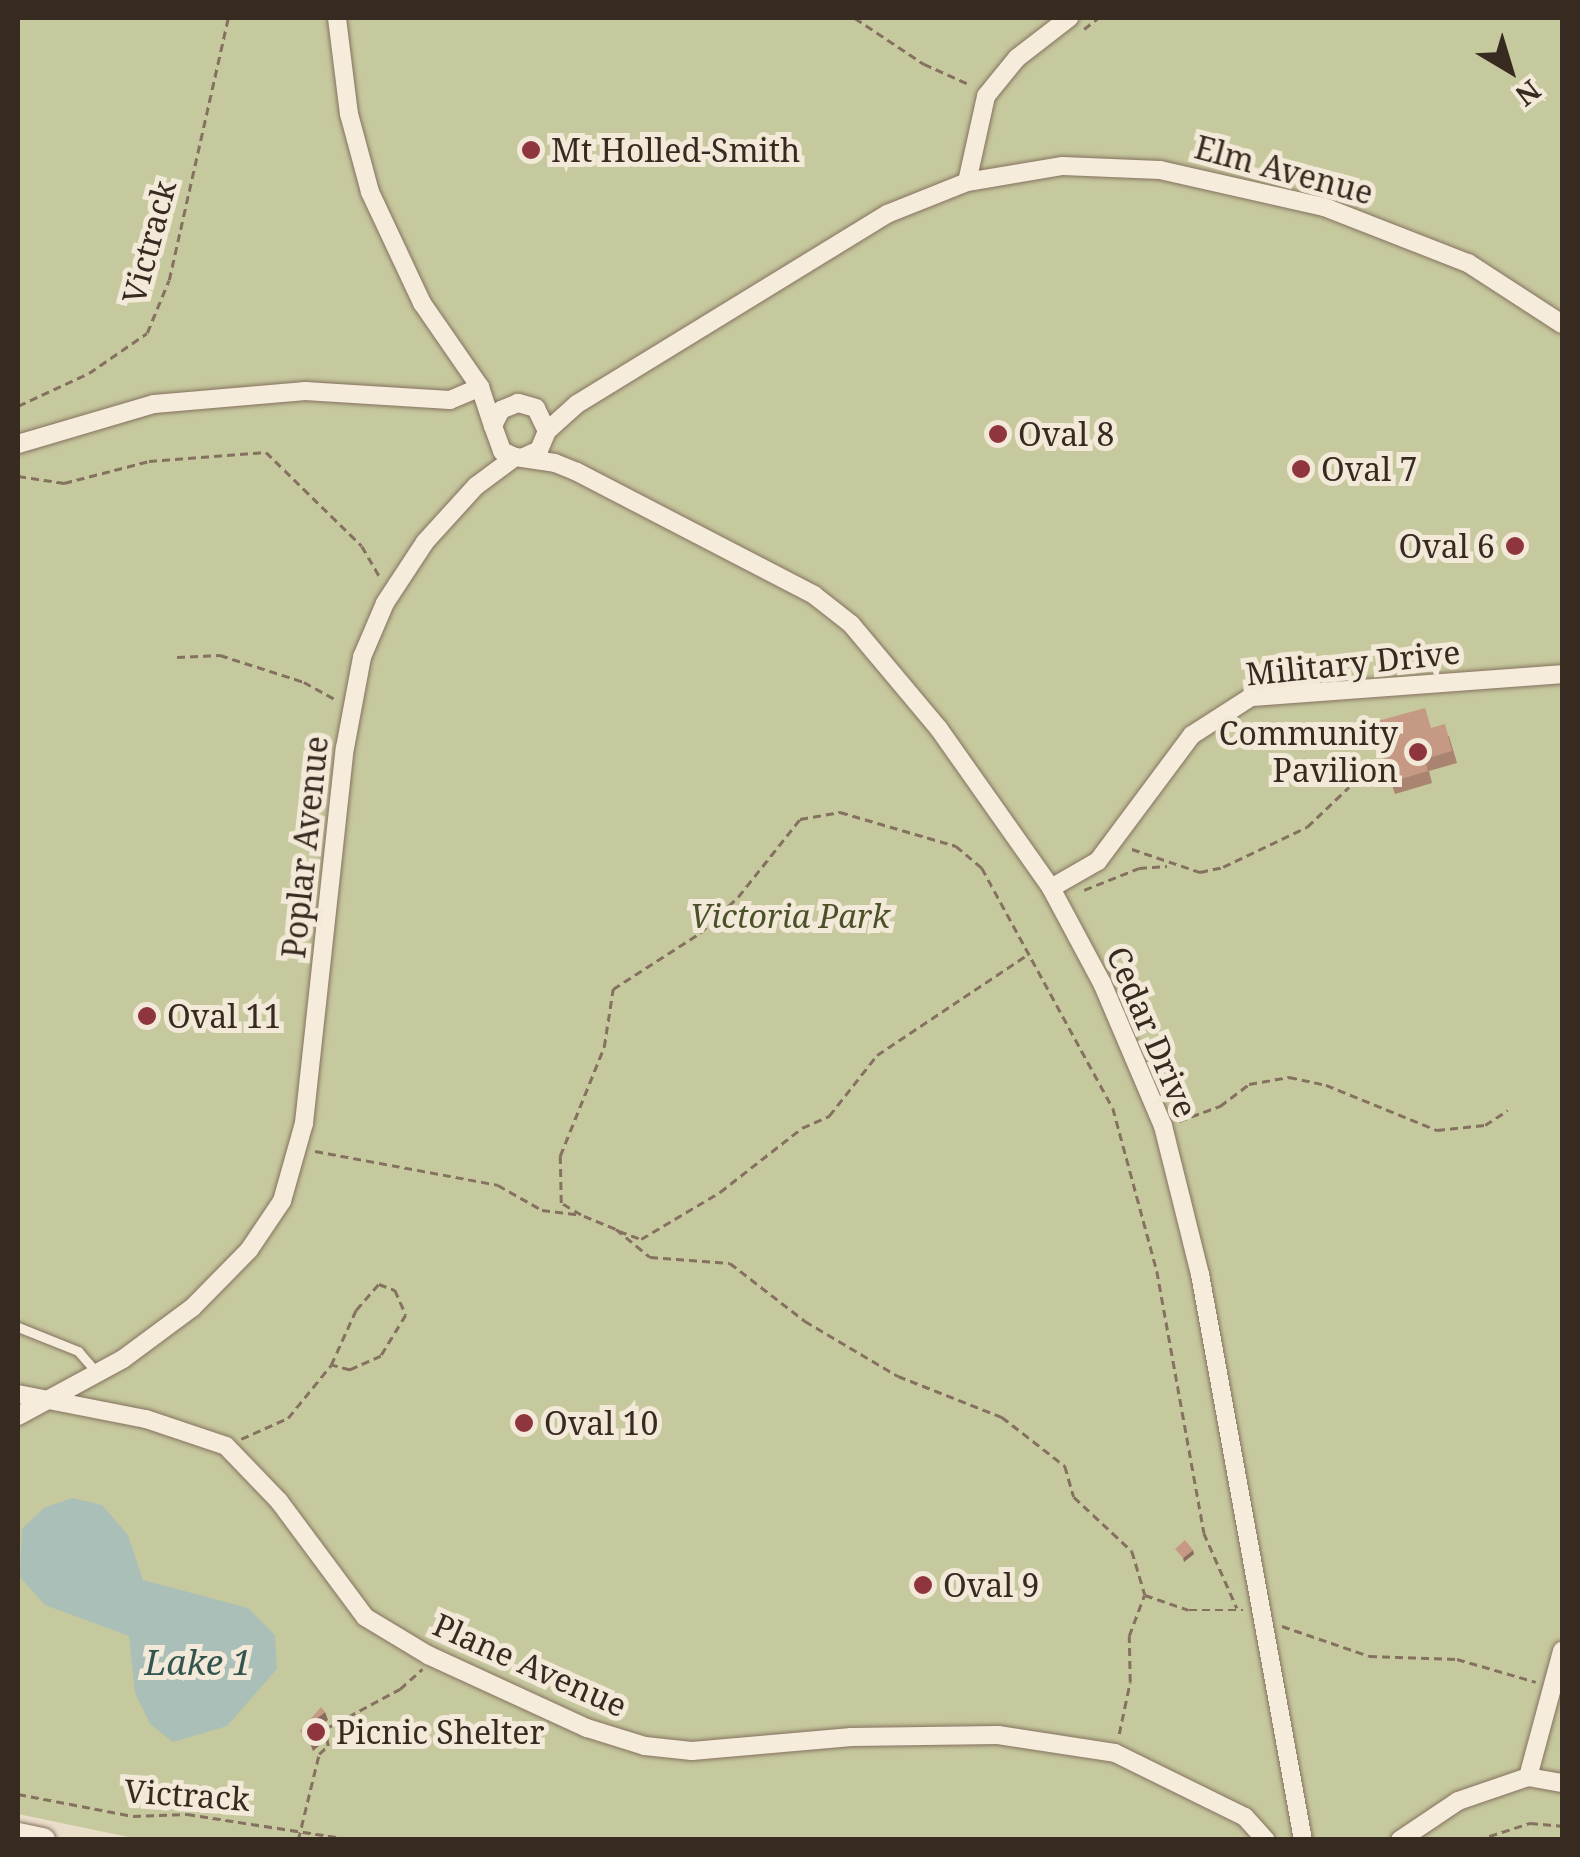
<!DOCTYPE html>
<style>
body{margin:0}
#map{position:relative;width:1580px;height:1857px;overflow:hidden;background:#ebdec9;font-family:"Noto Serif",serif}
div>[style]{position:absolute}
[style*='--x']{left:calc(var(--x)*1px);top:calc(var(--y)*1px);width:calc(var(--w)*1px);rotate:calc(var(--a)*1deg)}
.green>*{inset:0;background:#c6c89e}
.water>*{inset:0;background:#a9bfb7}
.path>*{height:2.5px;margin-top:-1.25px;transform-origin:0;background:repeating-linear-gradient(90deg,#85715f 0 8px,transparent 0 13px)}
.roads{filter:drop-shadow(0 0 2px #85715f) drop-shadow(0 0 2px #85715f)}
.service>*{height:9px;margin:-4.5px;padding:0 4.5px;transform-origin:4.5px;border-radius:4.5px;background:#f6ecdc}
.minor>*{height:18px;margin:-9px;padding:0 9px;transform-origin:9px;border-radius:9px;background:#f6ecdc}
.secondary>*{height:25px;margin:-12.5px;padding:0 12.5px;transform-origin:12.5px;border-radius:12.5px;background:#f6ecdc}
.wall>*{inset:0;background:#a98471}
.shaded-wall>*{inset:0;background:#8a6b5c}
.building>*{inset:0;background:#c59983}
.dots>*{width:28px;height:28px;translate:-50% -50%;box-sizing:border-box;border:5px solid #f3e9d8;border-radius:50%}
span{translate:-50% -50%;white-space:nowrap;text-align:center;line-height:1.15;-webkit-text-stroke:10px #f3e9d8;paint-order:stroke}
.poi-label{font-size:32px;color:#372a21}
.left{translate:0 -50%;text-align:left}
.right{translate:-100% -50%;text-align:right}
.street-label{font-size:32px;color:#372a21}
.park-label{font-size:32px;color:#4b522a;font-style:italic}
.water-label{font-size:35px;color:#325550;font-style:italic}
.frame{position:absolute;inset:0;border:20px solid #372a21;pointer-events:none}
.north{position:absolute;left:1460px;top:20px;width:100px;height:100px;-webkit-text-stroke:8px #f3e9d8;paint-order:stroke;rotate:142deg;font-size:28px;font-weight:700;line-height:40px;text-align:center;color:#372a21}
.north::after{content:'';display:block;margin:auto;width:35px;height:45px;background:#372a21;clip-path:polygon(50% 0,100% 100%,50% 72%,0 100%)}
</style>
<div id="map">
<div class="green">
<i style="clip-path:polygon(18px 18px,1562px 18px,1562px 1839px,143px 1840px,18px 1814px)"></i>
</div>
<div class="water">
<i style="clip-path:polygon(72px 1498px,102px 1505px,128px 1535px,143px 1580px,248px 1608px,275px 1635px,277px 1669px,227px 1726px,173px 1742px,150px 1724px,135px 1693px,129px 1636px,45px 1605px,20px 1577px,22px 1529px,44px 1508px)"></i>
</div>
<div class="path">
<i style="--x:855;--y:18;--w:83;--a:33.7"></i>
<i style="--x:924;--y:64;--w:51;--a:24.1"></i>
<i style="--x:1084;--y:29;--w:18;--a:-38"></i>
<i style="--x:18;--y:406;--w:78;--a:-24.9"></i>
<i style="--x:89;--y:373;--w:70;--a:-34.6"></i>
<i style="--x:147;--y:333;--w:57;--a:-67.5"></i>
<i style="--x:169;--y:280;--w:269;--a:-77.3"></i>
<i style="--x:18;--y:476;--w:47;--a:8.7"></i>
<i style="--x:64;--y:483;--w:88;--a:-14.5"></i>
<i style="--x:149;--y:461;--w:117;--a:-4.4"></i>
<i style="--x:266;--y:452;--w:134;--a:44.4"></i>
<i style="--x:362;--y:546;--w:36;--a:60"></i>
<i style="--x:177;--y:657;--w:43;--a:-2.7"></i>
<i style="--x:220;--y:655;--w:88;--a:17.8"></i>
<i style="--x:304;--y:682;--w:37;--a:29"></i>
<i style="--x:1132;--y:849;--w:72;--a:18.7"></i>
<i style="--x:1200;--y:872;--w:24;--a:-12"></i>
<i style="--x:1223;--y:867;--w:93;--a:-25.5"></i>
<i style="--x:1307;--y:827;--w:58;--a:-43.6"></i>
<i style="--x:1084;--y:890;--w:59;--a:-21.8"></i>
<i style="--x:1139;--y:868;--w:28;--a:-4"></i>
<i style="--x:1179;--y:1121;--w:44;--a:-20.1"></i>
<i style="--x:1220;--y:1106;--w:36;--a:-37"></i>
<i style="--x:1249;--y:1084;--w:41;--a:-9.9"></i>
<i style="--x:1289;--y:1077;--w:38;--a:12"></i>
<i style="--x:1326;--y:1085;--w:120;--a:22.1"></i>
<i style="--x:1437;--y:1130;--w:48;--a:-5.9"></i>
<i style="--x:1485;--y:1125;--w:27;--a:-33"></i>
<i style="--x:315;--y:1151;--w:186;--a:10.5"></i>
<i style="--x:498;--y:1185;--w:51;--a:29.6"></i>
<i style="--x:542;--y:1210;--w:35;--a:7"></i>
<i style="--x:581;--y:1215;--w:23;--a:-149"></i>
<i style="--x:561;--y:1203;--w:47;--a:-91.2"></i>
<i style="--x:560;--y:1156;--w:118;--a:-68"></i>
<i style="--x:604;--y:1047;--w:59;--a:-81.2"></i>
<i style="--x:613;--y:989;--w:103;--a:-32.8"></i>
<i style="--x:700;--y:933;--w:52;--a:-43.5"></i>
<i style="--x:738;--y:897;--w:100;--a:-51.5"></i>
<i style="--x:800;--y:819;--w:41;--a:-9.9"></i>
<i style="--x:840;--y:812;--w:121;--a:16.3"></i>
<i style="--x:956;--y:846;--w:34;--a:40"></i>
<i style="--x:982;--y:868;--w:273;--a:61.4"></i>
<i style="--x:1113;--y:1108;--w:169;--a:74.9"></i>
<i style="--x:1157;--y:1271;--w:266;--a:79.8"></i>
<i style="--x:1204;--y:1533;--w:82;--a:66.3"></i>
<i style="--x:584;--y:1216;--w:35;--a:22"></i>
<i style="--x:616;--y:1229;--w:44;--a:39.5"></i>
<i style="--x:650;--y:1257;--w:80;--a:4.3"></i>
<i style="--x:730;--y:1263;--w:95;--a:37.7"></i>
<i style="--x:805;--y:1321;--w:108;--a:30.6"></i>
<i style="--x:898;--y:1376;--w:112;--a:21.5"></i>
<i style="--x:1002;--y:1417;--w:80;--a:37.9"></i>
<i style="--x:1065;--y:1466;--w:32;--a:74"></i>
<i style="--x:1074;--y:1497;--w:79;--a:43"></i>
<i style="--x:1132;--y:1551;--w:46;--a:73.5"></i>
<i style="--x:1145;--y:1595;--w:46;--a:18.8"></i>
<i style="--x:1189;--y:1610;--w:54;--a:0"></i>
<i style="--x:619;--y:1231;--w:23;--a:20"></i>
<i style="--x:641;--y:1239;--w:92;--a:-30.7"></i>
<i style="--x:720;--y:1192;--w:104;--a:-38"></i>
<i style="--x:802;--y:1128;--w:30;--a:-24"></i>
<i style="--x:829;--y:1116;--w:78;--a:-51.8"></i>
<i style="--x:877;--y:1055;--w:180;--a:-33.7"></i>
<i style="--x:241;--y:1439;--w:51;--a:-24.1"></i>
<i style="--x:288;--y:1418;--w:68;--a:-50.9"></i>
<i style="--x:331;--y:1365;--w:60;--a:-65.6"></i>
<i style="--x:356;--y:1310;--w:35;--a:-49"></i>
<i style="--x:379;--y:1284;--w:17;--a:21"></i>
<i style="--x:395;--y:1290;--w:27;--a:66"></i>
<i style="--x:406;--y:1315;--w:48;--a:121.4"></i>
<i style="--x:381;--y:1356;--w:34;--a:156"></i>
<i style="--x:350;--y:1370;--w:20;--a:-165"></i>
<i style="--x:1282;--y:1626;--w:92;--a:19"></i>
<i style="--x:1369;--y:1656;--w:88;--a:2"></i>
<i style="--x:1457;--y:1659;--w:82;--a:16.2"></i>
<i style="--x:1119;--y:1734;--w:53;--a:-78.1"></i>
<i style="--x:1130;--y:1682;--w:46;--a:-91.2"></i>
<i style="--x:1129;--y:1636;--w:43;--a:-69.4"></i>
<i style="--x:18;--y:1794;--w:117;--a:10.8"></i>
<i style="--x:133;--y:1816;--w:54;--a:-2.1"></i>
<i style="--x:187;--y:1814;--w:169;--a:8.8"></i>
<i style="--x:298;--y:1840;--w:89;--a:-76.3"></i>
<i style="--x:319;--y:1754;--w:12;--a:-42"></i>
<i style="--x:328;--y:1746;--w:17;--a:-100"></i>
<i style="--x:325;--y:1729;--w:85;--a:-28.1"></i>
<i style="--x:400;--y:1689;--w:30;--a:-42"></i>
<i style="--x:1477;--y:1840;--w:56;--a:-17.8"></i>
<i style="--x:1530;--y:1823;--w:32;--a:5"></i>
</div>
<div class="roads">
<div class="service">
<i style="--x:18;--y:1327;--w:65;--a:21.8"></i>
<i style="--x:78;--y:1351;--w:30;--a:49"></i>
</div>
<div class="minor">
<i style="--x:337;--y:18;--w:97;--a:82.9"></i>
<i style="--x:349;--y:114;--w:81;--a:74.9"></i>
<i style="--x:370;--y:192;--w:123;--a:64.9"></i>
<i style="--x:422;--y:303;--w:102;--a:55.4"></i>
<i style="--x:480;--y:387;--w:41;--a:71.6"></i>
<i style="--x:967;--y:182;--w:88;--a:-77.5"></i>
<i style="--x:986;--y:96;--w:49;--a:-50.8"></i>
<i style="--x:1017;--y:58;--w:66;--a:-37.6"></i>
<i style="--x:547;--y:431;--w:40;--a:-42"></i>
<i style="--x:577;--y:404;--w:364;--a:-31.5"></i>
<i style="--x:887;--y:214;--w:86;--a:-21.8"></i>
<i style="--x:967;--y:182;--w:97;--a:-9.5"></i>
<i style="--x:1063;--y:166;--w:97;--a:2.4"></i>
<i style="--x:1160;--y:170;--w:168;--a:12.7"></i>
<i style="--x:1324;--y:207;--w:155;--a:21.3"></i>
<i style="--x:1468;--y:263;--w:112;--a:33"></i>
<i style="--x:18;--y:444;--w:142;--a:-16.4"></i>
<i style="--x:154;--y:404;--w:152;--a:-4.9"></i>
<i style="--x:305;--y:391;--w:145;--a:3.6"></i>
<i style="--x:450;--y:400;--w:33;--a:-23"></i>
<i style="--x:524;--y:457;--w:17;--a:-25"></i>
<i style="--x:539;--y:450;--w:21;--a:-67"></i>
<i style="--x:547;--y:431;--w:25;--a:-116"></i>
<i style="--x:536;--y:408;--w:19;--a:-164"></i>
<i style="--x:518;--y:403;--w:18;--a:158"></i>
<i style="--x:501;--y:410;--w:18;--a:117"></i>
<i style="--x:493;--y:426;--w:27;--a:70"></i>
<i style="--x:502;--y:451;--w:14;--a:25"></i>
<i style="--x:515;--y:457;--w:40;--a:8.5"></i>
<i style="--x:555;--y:463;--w:24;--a:22"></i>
<i style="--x:577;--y:472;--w:267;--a:27.4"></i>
<i style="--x:814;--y:595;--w:47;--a:38.1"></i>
<i style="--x:851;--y:624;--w:137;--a:50"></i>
<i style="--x:939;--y:729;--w:194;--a:54.8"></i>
<i style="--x:1051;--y:888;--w:108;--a:61.8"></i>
<i style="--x:1102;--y:983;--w:155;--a:66.9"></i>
<i style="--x:1163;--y:1126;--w:153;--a:76"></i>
<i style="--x:1200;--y:1274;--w:575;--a:79.69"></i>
<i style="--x:1051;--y:888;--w:54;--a:-29.9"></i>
<i style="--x:1098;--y:861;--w:157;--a:-53.3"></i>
<i style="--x:1192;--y:735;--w:70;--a:-32.8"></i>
<i style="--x:1251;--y:697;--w:312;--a:-4.2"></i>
<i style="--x:18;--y:1394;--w:130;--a:11.1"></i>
<i style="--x:146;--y:1419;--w:84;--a:18.6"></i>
<i style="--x:226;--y:1446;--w:76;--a:46.1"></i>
<i style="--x:279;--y:1501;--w:144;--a:53.4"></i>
<i style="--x:365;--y:1617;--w:74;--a:31.1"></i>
<i style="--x:428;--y:1655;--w:175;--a:24.7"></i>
<i style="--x:587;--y:1728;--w:61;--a:17.2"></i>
<i style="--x:645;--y:1746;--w:47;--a:6.1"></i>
<i style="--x:692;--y:1751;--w:160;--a:-5"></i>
<i style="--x:851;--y:1737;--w:147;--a:-0.8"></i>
<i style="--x:998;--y:1735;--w:118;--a:8.7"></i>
<i style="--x:1115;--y:1753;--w:145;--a:26.2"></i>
<i style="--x:1245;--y:1817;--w:31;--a:48"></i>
<i style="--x:18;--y:1416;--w:119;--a:-28.5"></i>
<i style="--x:123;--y:1359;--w:86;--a:-36.5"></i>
<i style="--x:192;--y:1308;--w:81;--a:-45.5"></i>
<i style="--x:249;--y:1250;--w:59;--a:-56"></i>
<i style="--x:282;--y:1201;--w:81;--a:-74.2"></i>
<i style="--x:304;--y:1123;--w:377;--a:-83.8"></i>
<i style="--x:345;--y:748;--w:93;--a:-79.4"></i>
<i style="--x:362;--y:657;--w:59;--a:-66.9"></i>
<i style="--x:385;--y:603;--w:73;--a:-56.7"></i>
<i style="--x:425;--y:542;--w:76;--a:-47.7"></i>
<i style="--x:476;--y:486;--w:49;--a:-36.6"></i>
<i style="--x:1528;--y:1777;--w:131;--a:-74.9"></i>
<i style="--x:1400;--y:1840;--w:70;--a:-33.9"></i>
<i style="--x:1458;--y:1801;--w:74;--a:-18.9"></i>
<i style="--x:1528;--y:1777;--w:35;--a:10"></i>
</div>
<div class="secondary">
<i style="--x:18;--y:1835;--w:25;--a:12"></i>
</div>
</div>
<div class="wall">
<i style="clip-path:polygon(1432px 728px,1449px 736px,1457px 763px,1429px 771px,1432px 783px,1395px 794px,1391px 782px)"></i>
</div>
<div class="shaded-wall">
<i style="clip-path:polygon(1193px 1550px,1194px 1554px,1184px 1562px,1183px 1558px)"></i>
<i style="clip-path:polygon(325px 1712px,328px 1720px,320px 1726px,317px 1718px)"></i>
<i style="clip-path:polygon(323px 1733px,326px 1740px,313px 1751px,310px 1743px)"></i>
</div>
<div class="building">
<i style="clip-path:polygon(1425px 708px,1431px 728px,1445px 724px,1452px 751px,1425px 759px,1428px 771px,1391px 782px,1374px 722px)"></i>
<i style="clip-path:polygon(1185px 1540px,1193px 1550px,1183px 1558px,1175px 1549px)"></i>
<i style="clip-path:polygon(321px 1707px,325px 1712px,317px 1718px,323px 1733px,310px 1743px,300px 1731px)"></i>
</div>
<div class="dots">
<i style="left:531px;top:150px;background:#8f353d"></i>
<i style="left:998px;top:434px;background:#8f353d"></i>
<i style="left:1301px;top:469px;background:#8f353d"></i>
<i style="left:1515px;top:546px;background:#8f353d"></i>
<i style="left:1418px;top:752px;background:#8f353d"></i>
<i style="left:147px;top:1016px;background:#8f353d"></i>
<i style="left:524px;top:1423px;background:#8f353d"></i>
<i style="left:923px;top:1585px;background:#8f353d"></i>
<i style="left:316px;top:1732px;background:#8f353d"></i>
</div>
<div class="poi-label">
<span class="left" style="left:551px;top:150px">Mt Holled-Smith</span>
<span class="left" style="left:1018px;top:434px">Oval 8</span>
<span class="left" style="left:1321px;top:469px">Oval 7</span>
<span class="right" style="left:1495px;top:546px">Oval 6</span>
<span class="right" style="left:1398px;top:752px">Community<br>Pavilion</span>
<span class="left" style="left:167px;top:1016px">Oval 11</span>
<span class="left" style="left:544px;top:1423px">Oval 10</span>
<span class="left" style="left:943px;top:1585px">Oval 9</span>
<span class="left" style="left:336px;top:1732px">Picnic Shelter</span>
</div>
<div class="street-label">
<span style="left:1284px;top:170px;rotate:15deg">Elm Avenue</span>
<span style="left:149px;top:242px;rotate:-75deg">Victrack</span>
<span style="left:1353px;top:663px;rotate:-6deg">Military Drive</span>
<span style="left:305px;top:847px;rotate:-84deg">Poplar Avenue</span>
<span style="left:1152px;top:1032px;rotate:67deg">Cedar Drive</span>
<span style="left:530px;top:1665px;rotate:24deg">Plane Avenue</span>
<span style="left:187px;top:1795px;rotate:4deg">Victrack</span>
</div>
<div class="park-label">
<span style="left:790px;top:916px">Victoria Park</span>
</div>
<div class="water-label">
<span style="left:198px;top:1662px">Lake 1</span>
</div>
<div class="frame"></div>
<div class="north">N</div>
</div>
